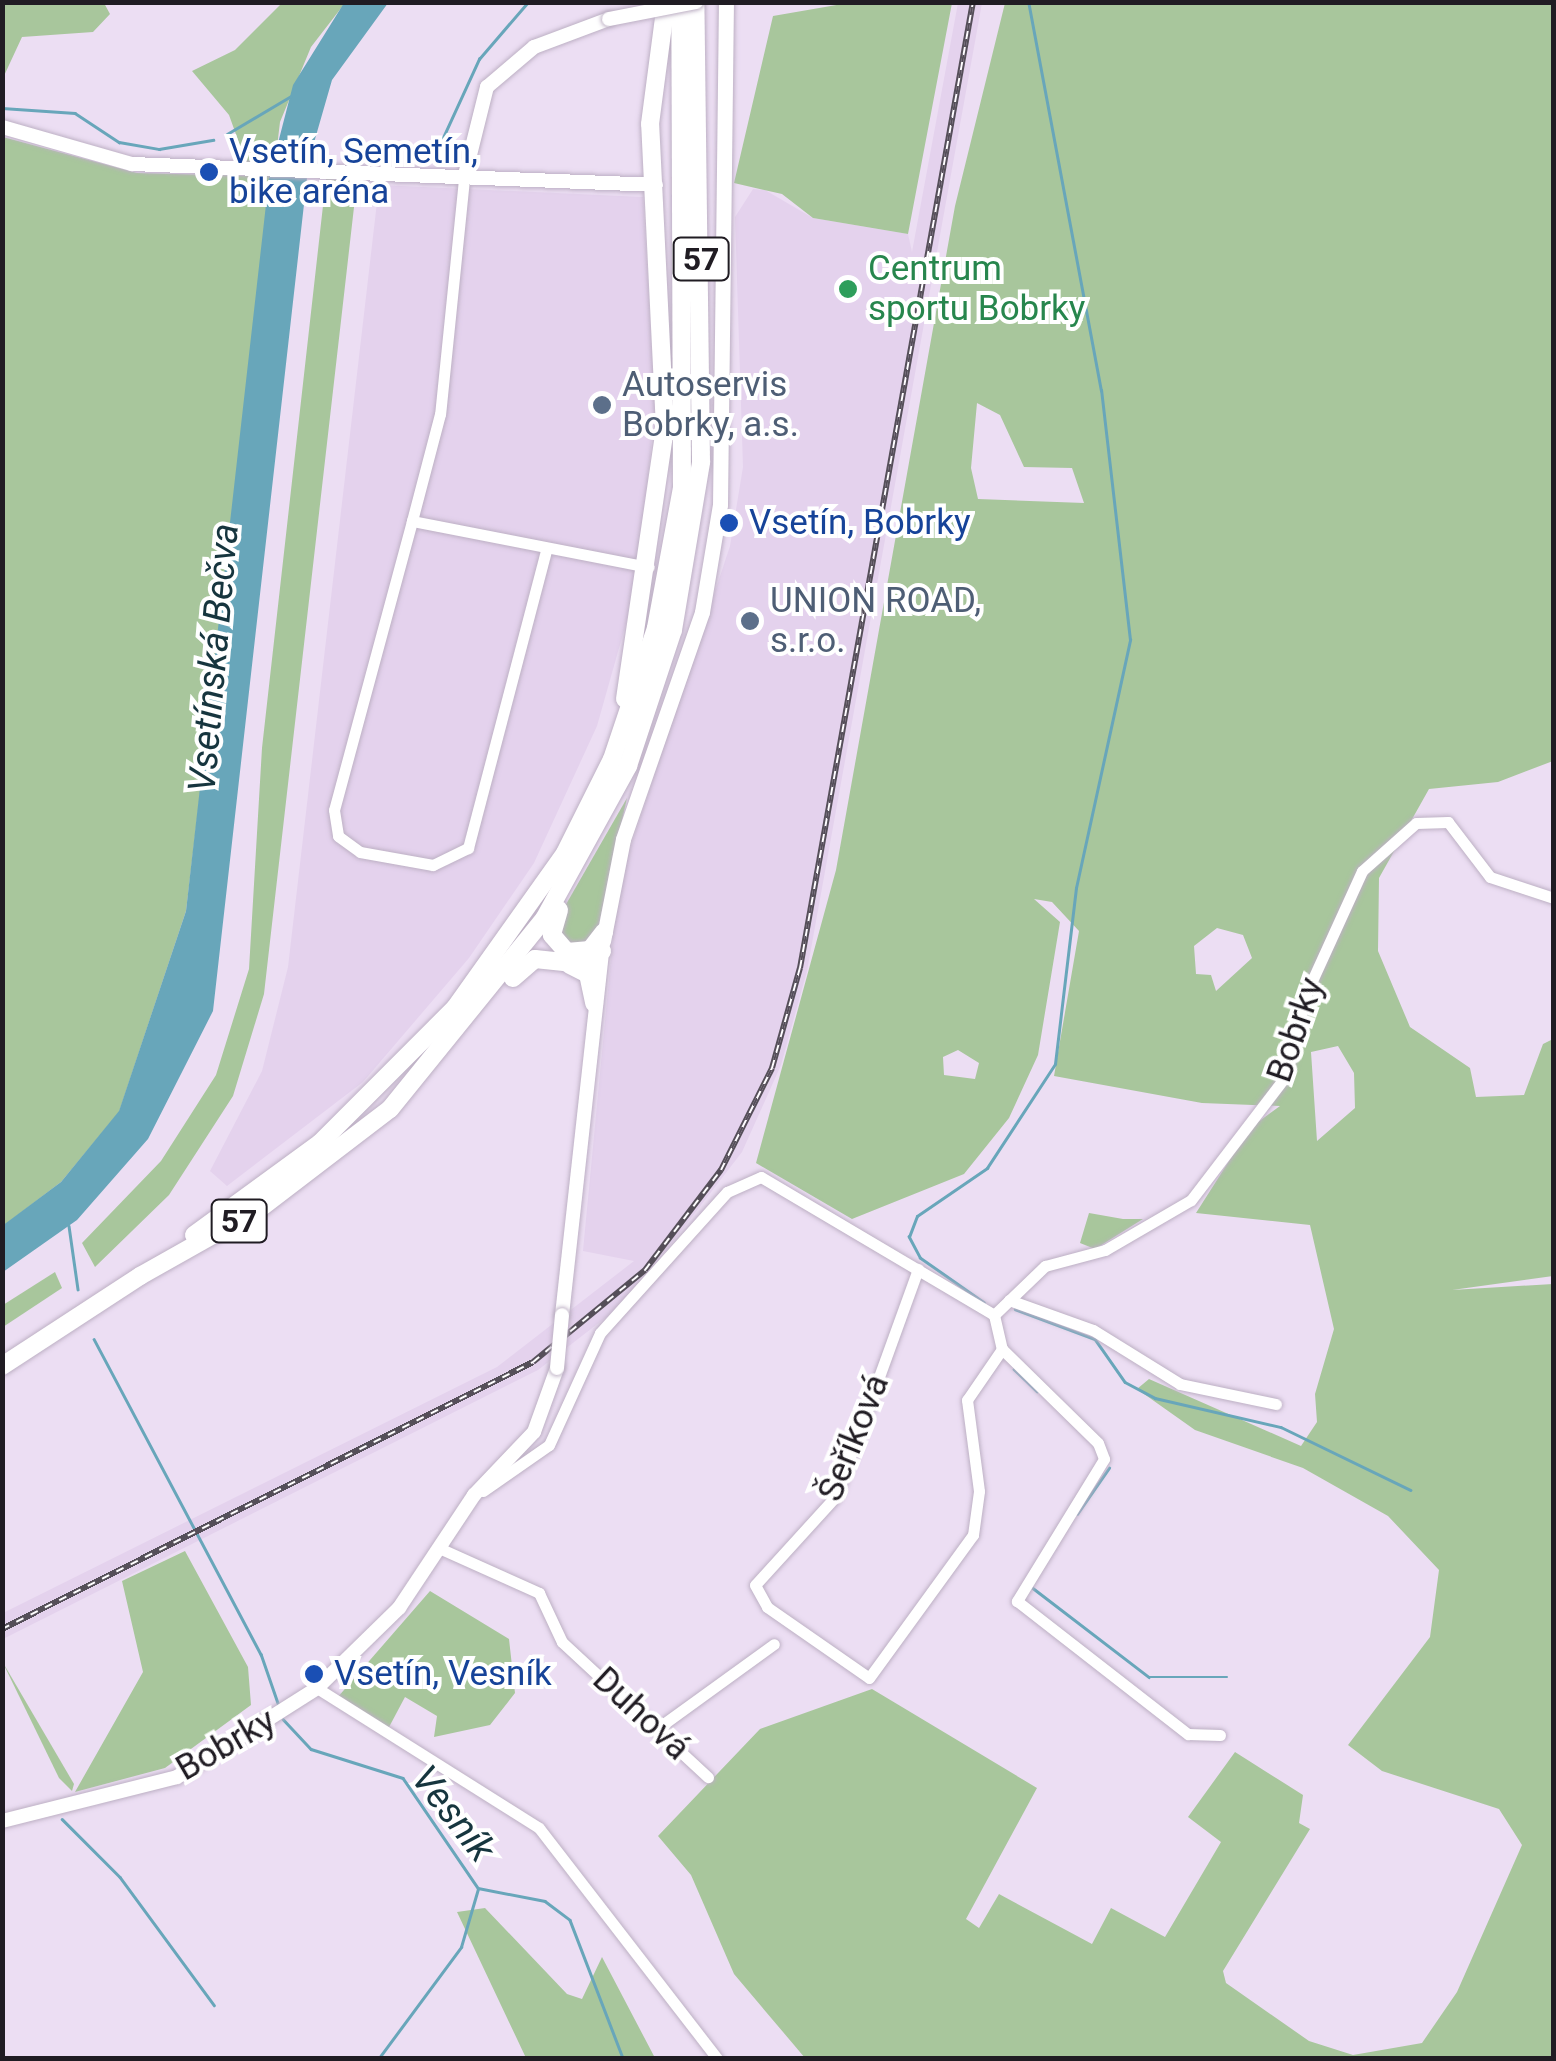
<!DOCTYPE html>
<meta charset="utf-8">
<style>
body{margin:0}
#map{position:relative;width:1556px;height:2061px;overflow:hidden;background:#ecdef3;font-family:Roboto,sans-serif}
div>[style]{position:absolute}
[style*='--x']{left:calc(var(--x)*1px);top:calc(var(--y)*1px);width:calc(var(--w)*1px);rotate:calc(var(--a)*1deg)}
.built>*{inset:0;background:#e4d2ed}
.green>*{inset:0;background:#a8c69c}
.water>*{inset:0;background:#68a6ba}
.stream>*{height:2.5px;margin:-1.25px;padding:0 1.25px;transform-origin:1.25px;border-radius:1.25px;background:#68a6ba}
.roads{filter:drop-shadow(0 0 2px #bdb0c4) drop-shadow(0 0 2px #bdb0c4)}
.minor>*{height:11px;margin:-5.5px;padding:0 5.5px;transform-origin:5.5px;border-radius:5.5px;background:#fff}
.tertiary>*{height:14px;margin:-7px;padding:0 7px;transform-origin:7px;border-radius:7px;background:#fff}
.secondary>*{height:15px;margin:-7.5px;padding:0 7.5px;transform-origin:7.5px;border-radius:7.5px;background:#fff}
.primary>*{height:18px;margin:-9px;padding:0 9px;transform-origin:9px;border-radius:9px;background:#fff}
.trunk>*{height:18px;margin:-9px;padding:0 9px;transform-origin:9px;border-radius:9px;background:#fff}
.rail>*{height:6px;margin-top:-3px;transform-origin:0;background:repeating-linear-gradient(90deg,#fff 0 8px,#554f59 0 16px);box-sizing:border-box;border-block:2px solid #554f59}
.bridges{filter:drop-shadow(0 0 2px #bdb0c4) drop-shadow(0 0 2px #bdb0c4)}
.tertiary-bridge>*{height:14px;margin:-7px;padding:0 7px;transform-origin:7px;border-radius:7px;background:#fff}
.dots>*{width:28px;height:28px;translate:-50% -50%;box-sizing:border-box;border:5px solid #fff;border-radius:50%}
span{translate:-50% -50%;white-space:nowrap;text-align:center;line-height:1.15;-webkit-text-stroke:8px #fff;paint-order:stroke}
.shield-label span{padding:2px 8px;background:#fff;border:2px solid;border-radius:8px;-webkit-text-stroke-width:0}
.shield-label{font-size:32px;color:#201c23;font-weight:700}
.transit-label{font-size:35px;color:#164399}
.left{translate:0 -50%;text-align:left}
.leisure-label{font-size:35px;color:#27864d}
.service-label{font-size:35px;color:#4e5e75}
.street-label{font-size:35px;color:#201c23}
.water-label{font-size:38px;color:#16353e;font-style:italic}
.frame{position:absolute;inset:0;border:5px solid #201c23;pointer-events:none}
</style>
<div id="map">
<div class="built">
<i style="clip-path:polygon(958px 3px,982px 3px,807px 971px,781px 1065px,742px 1152px,627px 1301px,538px 1370px,3px 1639px,3px 1613px,497px 1367px,634px 1261px,583px 1251px,618px 885px,730px 546px,743px 467px,735px 217px,753px 189px,765px 190px,813px 218px,908px 234px,912px 252px)"></i>
<i style="clip-path:polygon(379px 185px,643px 197px,655px 406px,638px 581px,597px 726px,534px 863px,469px 958px,363px 1082px,227px 1186px,210px 1171px,262px 1071px,288px 967px)"></i>
</div>
<div class="green">
<i style="clip-path:polygon(3px 2px,104px 3px,110px 14px,93px 32px,22px 37px,3px 78px)"></i>
<i style="clip-path:polygon(282px 3px,345px 3px,311px 47px,280px 122px,186px 911px,119px 1112px,61px 1182px,3px 1226px,3px 137px,137px 173px,251px 176px,229px 115px,192px 71px,235px 50px)"></i>
<i style="clip-path:polygon(848px 3px,952px 3px,908px 234px,813px 218px,782px 194px,734px 183px,773px 16px)"></i>
<i style="clip-path:polygon(evenodd,1005px 3px,1553px 3px,1553px 761px,1498px 782px,1429px 789px,1379px 878px,1378px 951px,1410px 1027px,1470px 1068px,1476px 1097px,1524px 1095px,1543px 1044px,1553px 1039px,1553px 1276px,1452px 1290px,1553px 1284px,1553px 2058px,805px 2058px,734px 1974px,691px 1875px,658px 1836px,760px 1729px,872px 1689px,1037px 1788px,966px 1919px,979px 1928px,999px 1894px,1092px 1944px,1111px 1908px,1165px 1937px,1221px 1842px,1188px 1817px,1235px 1752px,1303px 1795px,1299px 1823px,1310px 1829px,1223px 1971px,1226px 1983px,1309px 2041px,1353px 2055px,1422px 2043px,1457px 1992px,1522px 1845px,1499px 1809px,1382px 1771px,1348px 1745px,1430px 1637px,1439px 1570px,1388px 1516px,1303px 1468px,1195px 1430px,1137px 1389px,1149px 1379px,1301px 1446px,1317px 1422px,1315px 1394px,1334px 1329px,1310px 1225px,1196px 1213px,1250px 1128px,1280px 1106px,1202px 1103px,1054px 1076px,1079px 931px,1052px 902px,1034px 899px,1060px 922px,1038px 1055px,1009px 1118px,964px 1174px,852px 1219px,756px 1163px,836px 870px,955px 206px,1005px 3px,977px 403px,1000px 415px,1024px 467px,1072px 468px,1084px 503px,978px 499px,971px 468px,977px 403px,1005px 3px,1217px 928px,1243px 935px,1252px 958px,1216px 991px,1211px 975px,1196px 974px,1194px 946px,1217px 928px,1005px 3px,1338px 1046px,1354px 1073px,1355px 1108px,1317px 1141px,1311px 1052px,1338px 1046px,1005px 3px,958px 1050px,979px 1063px,975px 1079px,944px 1075px,943px 1057px,958px 1050px)"></i>
<i style="clip-path:polygon(326px 179px,357px 181px,264px 994px,233px 1096px,169px 1195px,95px 1267px,82px 1243px,161px 1161px,216px 1075px,249px 969px,262px 748px)"></i>
<i style="clip-path:polygon(627px 798px,597px 933px,587px 947px,562px 942px,561px 913px)"></i>
<i style="clip-path:polygon(1089px 1213px,1123px 1219px,1143px 1219px,1095px 1249px,1080px 1243px)"></i>
<i style="clip-path:polygon(55px 1272px,62px 1288px,3px 1327px,3px 1305px)"></i>
<i style="clip-path:polygon(185px 1551px,248px 1667px,251px 1705px,165px 1768px,75px 1792px,143px 1672px,122px 1581px)"></i>
<i style="clip-path:polygon(430px 1591px,509px 1639px,515px 1693px,490px 1725px,434px 1737px,437px 1716px,405px 1697px,388px 1729px,337px 1698px)"></i>
<i style="clip-path:polygon(2px 1661px,74px 1784px,72px 1791px,59px 1778px)"></i>
<i style="clip-path:polygon(485px 1908px,567px 1994px,582px 1999px,602px 1957px,655px 2058px,526px 2058px,457px 1912px)"></i>
</div>
<div class="water">
<i style="clip-path:polygon(344px 3px,388px 3px,332px 80px,309px 160px,213px 1011px,148px 1139px,77px 1220px,3px 1272px,2px 1226px,61px 1182px,119px 1111px,186px 911px,269px 178px,293px 85px)"></i>
</div>
<div class="stream">
<i style="--x:2;--y:108;--w:73;--a:3.9"></i>
<i style="--x:75;--y:113;--w:53;--a:33.4"></i>
<i style="--x:119;--y:142;--w:41;--a:9.9"></i>
<i style="--x:159;--y:149;--w:55;--a:-9.5"></i>
<i style="--x:227;--y:134;--w:74;--a:-30.7"></i>
<i style="--x:435;--y:155;--w:106;--a:-65.4"></i>
<i style="--x:479;--y:59;--w:75;--a:-49.3"></i>
<i style="--x:69;--y:1226;--w:64;--a:81.9"></i>
<i style="--x:984;--y:1303;--w:78;--a:-144.9"></i>
<i style="--x:920;--y:1258;--w:24;--a:-118"></i>
<i style="--x:909;--y:1237;--w:22;--a:-69"></i>
<i style="--x:917;--y:1216;--w:85;--a:-34.4"></i>
<i style="--x:987;--y:1168;--w:124;--a:-56.8"></i>
<i style="--x:1055;--y:1064;--w:177;--a:-83.2"></i>
<i style="--x:1076;--y:888;--w:254;--a:-77.7"></i>
<i style="--x:1130;--y:640;--w:251;--a:-96.6"></i>
<i style="--x:1101;--y:391;--w:396;--a:-100.6"></i>
<i style="--x:1015;--y:1309;--w:85;--a:20.6"></i>
<i style="--x:1095;--y:1339;--w:52;--a:55.1"></i>
<i style="--x:1125;--y:1382;--w:34;--a:28"></i>
<i style="--x:1155;--y:1398;--w:129;--a:13"></i>
<i style="--x:1281;--y:1427;--w:144;--a:25.9"></i>
<i style="--x:94;--y:1339;--w:357;--a:62.1"></i>
<i style="--x:261;--y:1654;--w:55;--a:70.9"></i>
<i style="--x:1014;--y:1369;--w:32;--a:44"></i>
<i style="--x:1077;--y:1514;--w:56;--a:-55.2"></i>
<i style="--x:1029;--y:1585;--w:151;--a:37.5"></i>
<i style="--x:1149;--y:1677;--w:78;--a:0"></i>
<i style="--x:283;--y:1719;--w:41;--a:47"></i>
<i style="--x:311;--y:1749;--w:96;--a:17.5"></i>
<i style="--x:403;--y:1778;--w:133;--a:55.7"></i>
<i style="--x:478;--y:1888;--w:68;--a:11"></i>
<i style="--x:545;--y:1901;--w:31;--a:37"></i>
<i style="--x:570;--y:1920;--w:148;--a:69"></i>
<i style="--x:62;--y:1819;--w:82;--a:45"></i>
<i style="--x:120;--y:1877;--w:159;--a:53.7"></i>
<i style="--x:379;--y:2058;--w:138;--a:-53.5"></i>
<i style="--x:461;--y:1947;--w:60;--a:-73.7"></i>
</div>
<div class="roads">
<div class="minor">
<i style="--x:464;--y:179;--w:236;--a:95.8"></i>
<i style="--x:440;--y:414;--w:111;--a:104.7"></i>
<i style="--x:412;--y:521;--w:241;--a:11"></i>
<i style="--x:412;--y:521;--w:299;--a:105.1"></i>
<i style="--x:334;--y:810;--w:26;--a:81"></i>
<i style="--x:338;--y:836;--w:27;--a:36"></i>
<i style="--x:360;--y:852;--w:74;--a:10.1"></i>
<i style="--x:433;--y:865;--w:39;--a:-26"></i>
<i style="--x:468;--y:848;--w:308;--a:-75.3"></i>
<i style="--x:918;--y:1269;--w:241;--a:109.9"></i>
<i style="--x:836;--y:1496;--w:120;--a:132.3"></i>
<i style="--x:755;--y:1585;--w:25;--a:61"></i>
<i style="--x:767;--y:1607;--w:124;--a:34.8"></i>
<i style="--x:869;--y:1678;--w:177;--a:-54"></i>
<i style="--x:973;--y:1535;--w:44;--a:-82.2"></i>
<i style="--x:979;--y:1491;--w:92;--a:-97.5"></i>
<i style="--x:967;--y:1400;--w:62;--a:-55.5"></i>
<i style="--x:1009;--y:1300;--w:89;--a:19.7"></i>
<i style="--x:1093;--y:1330;--w:102;--a:31.8"></i>
<i style="--x:1180;--y:1384;--w:98;--a:11.8"></i>
<i style="--x:994;--y:1315;--w:71;--a:-43.9"></i>
<i style="--x:1045;--y:1266;--w:62;--a:-14.9"></i>
<i style="--x:1105;--y:1250;--w:99;--a:-30.2"></i>
<i style="--x:1191;--y:1200;--w:155;--a:-52.6"></i>
<i style="--x:1285;--y:1077;--w:86;--a:-75.8"></i>
<i style="--x:1306;--y:994;--w:135;--a:-65.5"></i>
<i style="--x:1362;--y:871;--w:72;--a:-41.6"></i>
<i style="--x:1416;--y:823;--w:32;--a:-2"></i>
<i style="--x:1448;--y:822;--w:69;--a:52.6"></i>
<i style="--x:1490;--y:877;--w:67;--a:18.2"></i>
<i style="--x:483;--y:1491;--w:80;--a:-34.9"></i>
<i style="--x:549;--y:1445;--w:123;--a:-65.5"></i>
<i style="--x:600;--y:1333;--w:190;--a:-48"></i>
<i style="--x:727;--y:1192;--w:37;--a:-24"></i>
<i style="--x:761;--y:1177;--w:271;--a:30.6"></i>
<i style="--x:994;--y:1315;--w:35;--a:77"></i>
<i style="--x:1002;--y:1349;--w:134;--a:44.4"></i>
<i style="--x:1098;--y:1443;--w:17;--a:69"></i>
<i style="--x:1104;--y:1459;--w:167;--a:121.5"></i>
<i style="--x:1017;--y:1601;--w:217;--a:37.9"></i>
<i style="--x:1188;--y:1734;--w:32;--a:2"></i>
<i style="--x:439;--y:1548;--w:110;--a:24.2"></i>
<i style="--x:539;--y:1593;--w:54;--a:64.9"></i>
<i style="--x:562;--y:1642;--w:199;--a:42.8"></i>
<i style="--x:317;--y:1688;--w:262;--a:32.2"></i>
<i style="--x:539;--y:1828;--w:291;--a:52.3"></i>
<i style="--x:658;--y:1728;--w:143;--a:-35.9"></i>
</div>
<div class="tertiary">
<i style="--x:2;--y:127;--w:135;--a:15.9"></i>
<i style="--x:132;--y:164;--w:524;--a:2.29"></i>
<i style="--x:464;--y:179;--w:95;--a:-76"></i>
<i style="--x:487;--y:87;--w:62;--a:-40.4"></i>
<i style="--x:534;--y:47;--w:80;--a:-20.5"></i>
<i style="--x:562;--y:1315;--w:366;--a:-83.7"></i>
<i style="--x:2;--y:1821;--w:180;--a:-14.1"></i>
<i style="--x:177;--y:1777;--w:166;--a:-32.4"></i>
<i style="--x:317;--y:1688;--w:115;--a:-44.3"></i>
<i style="--x:399;--y:1608;--w:136;--a:-56.4"></i>
<i style="--x:474;--y:1495;--w:87;--a:-46.4"></i>
<i style="--x:534;--y:1432;--w:68;--a:-70.2"></i>
</div>
<div class="secondary">
<i style="--x:603;--y:941;--w:104;--a:-78.9"></i>
<i style="--x:623;--y:839;--w:240;--a:-70.8"></i>
<i style="--x:702;--y:612;--w:109;--a:-80.5"></i>
<i style="--x:720;--y:505;--w:503;--a:-89.32"></i>
</div>
<div class="primary">
<i style="--x:2;--y:1366;--w:165;--a:-33.1"></i>
</div>
<div class="trunk">
<i style="--x:625;--y:699;--w:274;--a:-81.6"></i>
<i style="--x:665;--y:428;--w:304;--a:-92.8"></i>
<i style="--x:650;--y:124;--w:123;--a:-82.5"></i>
<i style="--x:559;--y:910;--w:26;--a:106"></i>
<i style="--x:552;--y:935;--w:23;--a:49"></i>
<i style="--x:567;--y:952;--w:23;--a:-5"></i>
<i style="--x:590;--y:950;--w:23;--a:-52"></i>
<i style="--x:570;--y:965;--w:20;--a:27"></i>
<i style="--x:588;--y:974;--w:30;--a:78"></i>
<i style="--x:513;--y:978;--w:29;--a:-41"></i>
<i style="--x:535;--y:959;--w:48;--a:5.9"></i>
<i style="--x:583;--y:964;--w:23;--a:-34"></i>
<i style="--x:194;--y:1235;--w:156;--a:-36.1"></i>
<i style="--x:320;--y:1143;--w:191;--a:-45"></i>
<i style="--x:455;--y:1008;--w:190;--a:-54.6"></i>
<i style="--x:565;--y:853;--w:105;--a:-63.4"></i>
<i style="--x:612;--y:759;--w:138;--a:-71.4"></i>
<i style="--x:656;--y:628;--w:142;--a:-79.5"></i>
<i style="--x:682;--y:488;--w:486;--a:-90.2"></i>
<i style="--x:140;--y:1276;--w:137;--a:-29.4"></i>
<i style="--x:259;--y:1209;--w:165;--a:-37.4"></i>
<i style="--x:390;--y:1109;--w:245;--a:-51"></i>
<i style="--x:544;--y:919;--w:175;--a:-61.2"></i>
<i style="--x:628;--y:766;--w:143;--a:-71.7"></i>
<i style="--x:673;--y:630;--w:170;--a:-80.5"></i>
<i style="--x:701;--y:462;--w:460;--a:-90.7"></i>
</div>
</div>
<div class="rail">
<i style="--x:2;--y:1629;--w:594;--a:-26.69"></i>
<i style="--x:533;--y:1362;--w:145;--a:-39.4"></i>
<i style="--x:645;--y:1270;--w:126;--a:-52.8"></i>
<i style="--x:721;--y:1170;--w:114;--a:-63.4"></i>
<i style="--x:772;--y:1068;--w:104;--a:-74.4"></i>
<i style="--x:800;--y:968;--w:981;--a:-79.85"></i>
</div>
<div class="bridges">
<div class="tertiary-bridge">
<i style="--x:609;--y:19;--w:89;--a:-11.1"></i>
<i style="--x:557;--y:1368;--w:53;--a:-84.6"></i>
</div>
</div>
<div class="dots">
<i style="left:209px;top:172px;background:#1a4fb4"></i>
<i style="left:848px;top:289px;background:#2e9e5b"></i>
<i style="left:602px;top:405px;background:#5c6f8a"></i>
<i style="left:729px;top:523px;background:#1a4fb4"></i>
<i style="left:750px;top:621px;background:#5c6f8a"></i>
<i style="left:314px;top:1674px;background:#1a4fb4"></i>
</div>
<div class="shield-label">
<span style="left:701px;top:259px">57</span>
<span style="left:239px;top:1221px">57</span>
</div>
<div class="transit-label">
<span class="left" style="left:229px;top:172px">Vsetín, Semetín,<br>bike aréna</span>
<span class="left" style="left:749px;top:523px">Vsetín, Bobrky</span>
<span class="left" style="left:334px;top:1674px">Vsetín, Vesník</span>
</div>
<div class="leisure-label">
<span class="left" style="left:868px;top:289px">Centrum<br>sportu Bobrky</span>
</div>
<div class="service-label">
<span class="left" style="left:622px;top:405px">Autoservis<br>Bobrky, a.s.</span>
<span class="left" style="left:770px;top:621px">UNION ROAD,<br>s.r.o.</span>
</div>
<div class="street-label">
<span style="left:1296px;top:1030px;rotate:-71deg">Bobrky</span>
<span style="left:854px;top:1438px;rotate:-68deg">Šeříková</span>
<span style="left:641px;top:1714px;rotate:43deg">Duhová</span>
<span style="left:226px;top:1745px;rotate:-30deg">Bobrky</span>
</div>
<div class="water-label">
<span style="left:214px;top:658px;rotate:-85deg">Vsetínská Bečva</span>
<span style="left:453px;top:1814px;rotate:52deg">Vesník</span>
</div>
<div class="frame"></div>
</div>
